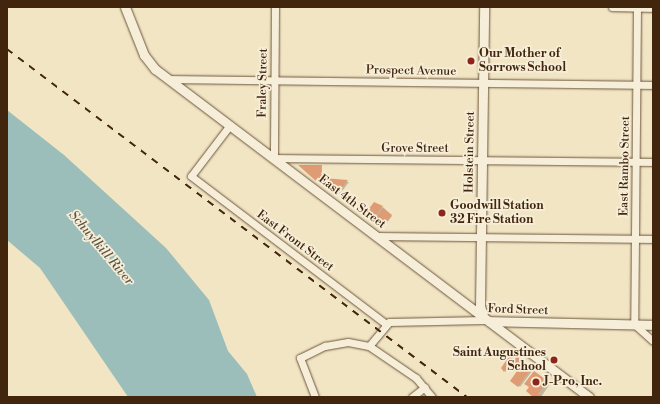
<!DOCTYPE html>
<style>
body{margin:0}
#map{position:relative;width:660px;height:404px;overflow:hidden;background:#f1e5c4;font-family:"Libre Bodoni",serif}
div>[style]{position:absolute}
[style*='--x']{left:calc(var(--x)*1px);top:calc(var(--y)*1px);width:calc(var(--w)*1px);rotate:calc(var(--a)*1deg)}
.water>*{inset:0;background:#9cbeba}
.shadow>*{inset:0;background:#0003}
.building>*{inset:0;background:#df9b73}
.roads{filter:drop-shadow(0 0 1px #6d553b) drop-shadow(0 0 1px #6d553b)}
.street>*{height:7px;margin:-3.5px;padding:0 3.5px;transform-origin:3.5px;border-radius:3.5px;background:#f6eed9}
.secondary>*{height:9px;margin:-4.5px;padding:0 4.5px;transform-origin:4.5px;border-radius:4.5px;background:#f6eed9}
.rail>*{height:1.5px;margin-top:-0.75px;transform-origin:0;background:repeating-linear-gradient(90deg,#41250d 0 7px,transparent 0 14px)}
.dots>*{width:11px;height:11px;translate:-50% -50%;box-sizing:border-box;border:2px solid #f6eed9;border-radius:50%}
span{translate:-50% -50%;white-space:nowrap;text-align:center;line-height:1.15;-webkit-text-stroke:3.5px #f6eed9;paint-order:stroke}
.poi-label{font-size:12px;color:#41250d;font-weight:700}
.left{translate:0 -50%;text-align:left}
.right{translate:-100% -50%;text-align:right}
.street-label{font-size:12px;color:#41250d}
.water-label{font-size:13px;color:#5c5341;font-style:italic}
.frame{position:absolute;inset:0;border:8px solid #41250d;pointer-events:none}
</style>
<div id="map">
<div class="water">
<i style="clip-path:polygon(7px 110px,64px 155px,166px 248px,209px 300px,228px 351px,247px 374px,257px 397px,128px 397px,40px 268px,7px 240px)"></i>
</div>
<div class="shadow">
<i style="clip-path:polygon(301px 166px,321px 166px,323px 179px,349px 182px,339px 195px)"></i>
<i style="clip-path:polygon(383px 207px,392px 216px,383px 228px,366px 214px)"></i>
<i style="clip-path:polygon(513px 353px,533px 370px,520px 387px,512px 380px,517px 371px,509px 367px,506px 372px,503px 370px)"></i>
<i style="clip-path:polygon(547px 381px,550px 384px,541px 397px,534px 397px)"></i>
</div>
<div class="building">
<i style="clip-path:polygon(298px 165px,322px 165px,321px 181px,316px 181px)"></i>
<i style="clip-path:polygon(323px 178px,348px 180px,337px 194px,322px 182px)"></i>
<i style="clip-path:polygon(374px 202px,383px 206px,372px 220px,365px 214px)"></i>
<i style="clip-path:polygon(383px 208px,392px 215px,381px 228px,373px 221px)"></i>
<i style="clip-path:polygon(512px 352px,515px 355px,504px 372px,501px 368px)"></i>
<i style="clip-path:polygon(516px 356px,532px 368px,518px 387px,510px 381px,520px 367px,516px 371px,509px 368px)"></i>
<i style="clip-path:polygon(534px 371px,548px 381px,538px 394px,543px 397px,533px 397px,526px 391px,529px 387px,524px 384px)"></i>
</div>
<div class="roads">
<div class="street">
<i style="--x:275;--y:7;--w:151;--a:90.4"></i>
<i style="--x:274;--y:158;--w:379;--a:0.6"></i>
<i style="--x:612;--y:7;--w:41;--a:1.4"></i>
<i style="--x:637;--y:7;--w:317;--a:90.5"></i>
<i style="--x:634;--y:324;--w:25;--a:42"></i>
<i style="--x:169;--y:79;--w:484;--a:0.7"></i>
<i style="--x:230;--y:125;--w:64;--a:127.4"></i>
<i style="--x:191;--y:176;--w:245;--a:37.2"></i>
<i style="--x:377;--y:236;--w:276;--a:0.6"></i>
<i style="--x:369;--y:346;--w:31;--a:-50"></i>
<i style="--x:389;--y:322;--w:95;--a:-1.2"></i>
<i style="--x:315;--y:397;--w:42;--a:-111"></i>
<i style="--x:300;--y:358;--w:28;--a:-26"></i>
<i style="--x:325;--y:346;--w:23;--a:-10"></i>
<i style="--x:348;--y:342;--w:21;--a:11"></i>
<i style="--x:369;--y:346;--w:57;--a:34.2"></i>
<i style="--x:416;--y:378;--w:25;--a:50"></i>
<i style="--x:412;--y:397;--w:16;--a:-38"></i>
</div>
<div class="secondary">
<i style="--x:125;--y:7;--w:52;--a:68.4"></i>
<i style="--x:144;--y:55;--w:18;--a:52"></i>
<i style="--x:155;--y:69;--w:544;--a:37.08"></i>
<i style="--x:484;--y:319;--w:14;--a:-107"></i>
<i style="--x:480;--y:306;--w:299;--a:-89.2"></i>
<i style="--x:489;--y:321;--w:164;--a:1.4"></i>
</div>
</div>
<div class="rail">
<i style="--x:7;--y:49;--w:577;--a:37.11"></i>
</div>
<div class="dots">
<i style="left:471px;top:61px;background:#8f2418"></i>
<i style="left:442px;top:213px;background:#8f2418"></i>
<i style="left:554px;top:360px;background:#8f2418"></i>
<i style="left:536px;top:382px;background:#8f2418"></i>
</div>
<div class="poi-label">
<span class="left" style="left:479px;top:61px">Our Mother of<br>Sorrows School</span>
<span class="left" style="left:450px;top:213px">Goodwill Station<br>32 Fire Station</span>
<span class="right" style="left:546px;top:360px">Saint Augustines<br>School</span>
<span class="left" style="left:544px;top:382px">J-Pro, Inc.</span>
</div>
<div class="street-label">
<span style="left:411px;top:71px;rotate:1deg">Prospect Avenue</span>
<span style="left:263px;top:83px;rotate:-89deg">Fraley Street</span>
<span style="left:415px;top:149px">Grove Street</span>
<span style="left:470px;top:152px;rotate:-89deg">Holstein Street</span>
<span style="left:625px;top:166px;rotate:-89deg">East Rambo Street</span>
<span style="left:352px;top:202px;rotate:37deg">East 4th Street</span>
<span style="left:295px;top:241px;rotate:37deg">East Front Street</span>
<span style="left:518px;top:310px;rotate:2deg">Ford Street</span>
</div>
<div class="water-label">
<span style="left:101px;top:248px;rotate:50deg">Schuylkill River</span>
</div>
<div class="frame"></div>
</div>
